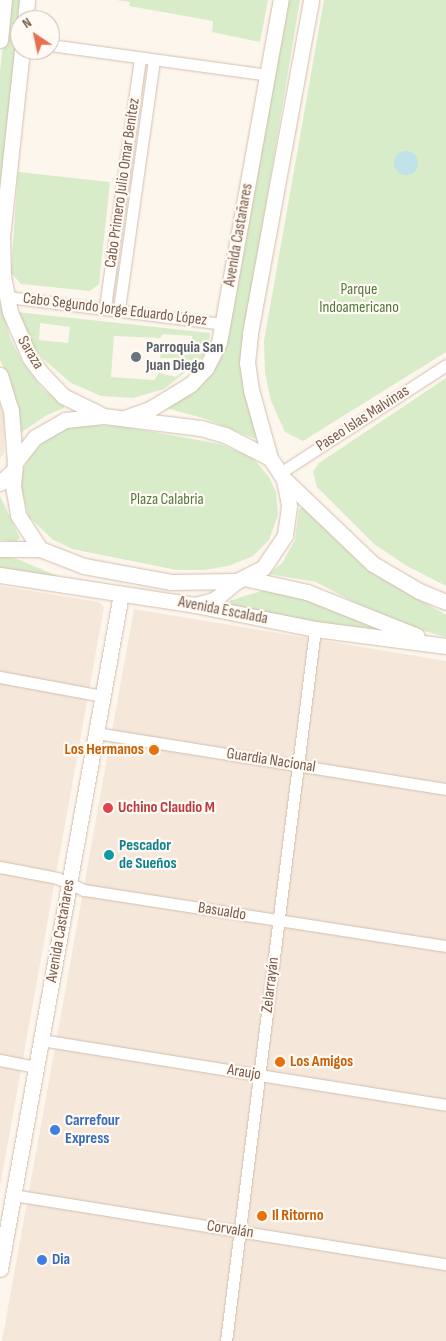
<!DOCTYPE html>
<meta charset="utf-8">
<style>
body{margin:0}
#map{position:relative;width:446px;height:1341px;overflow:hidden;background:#fdf6ec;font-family:"Sofia Sans Condensed",sans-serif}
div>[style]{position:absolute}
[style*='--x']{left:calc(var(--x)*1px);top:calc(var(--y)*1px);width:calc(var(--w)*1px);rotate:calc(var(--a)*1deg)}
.residential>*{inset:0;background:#f5e8da}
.green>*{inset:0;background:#d8ecc9}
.water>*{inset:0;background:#bfe3e8}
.round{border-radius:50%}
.roads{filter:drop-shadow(0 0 1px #d1beb0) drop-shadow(0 0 1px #d1beb0)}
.street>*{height:11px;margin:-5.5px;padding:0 5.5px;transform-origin:5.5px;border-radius:5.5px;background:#fff}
.secondary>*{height:15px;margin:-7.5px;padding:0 7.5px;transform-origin:7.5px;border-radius:7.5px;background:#fff}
.dots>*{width:14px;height:14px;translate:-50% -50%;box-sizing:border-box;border:2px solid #fffaf3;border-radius:50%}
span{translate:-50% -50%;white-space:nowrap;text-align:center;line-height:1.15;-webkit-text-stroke:4.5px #fffaf3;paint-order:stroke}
.street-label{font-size:16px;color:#7a5c4d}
.park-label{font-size:16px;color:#537a41}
.worship-label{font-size:16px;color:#5b616d;font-weight:700}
.left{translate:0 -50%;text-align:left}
.food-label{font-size:16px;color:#c56008;font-weight:700}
.right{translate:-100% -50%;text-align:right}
.health-label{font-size:16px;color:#be3a42;font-weight:700}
.culture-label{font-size:16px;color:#0d838f;font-weight:700}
.shop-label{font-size:16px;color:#366cbe;font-weight:700}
.north{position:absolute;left:10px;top:10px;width:50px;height:50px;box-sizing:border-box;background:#fffaf3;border:1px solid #cabbb1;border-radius:50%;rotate:326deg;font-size:14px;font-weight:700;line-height:20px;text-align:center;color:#7a5c4d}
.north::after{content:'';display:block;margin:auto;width:18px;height:22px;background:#e76f51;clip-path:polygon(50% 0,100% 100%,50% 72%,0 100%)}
</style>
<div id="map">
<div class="residential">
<i style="clip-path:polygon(0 400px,4px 419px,4px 453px,0 459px)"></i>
<i style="clip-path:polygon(0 586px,99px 602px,104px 607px,0 1187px)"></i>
<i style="clip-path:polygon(134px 609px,446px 661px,446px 1341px,2px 1341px)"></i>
</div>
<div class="green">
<i style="clip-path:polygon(8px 0,22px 0,0 200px,0 71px)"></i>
<i style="clip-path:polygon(116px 0,268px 0,260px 42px,212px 32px,213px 21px,129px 6px,130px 2px)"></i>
<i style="clip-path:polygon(285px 0,300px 0,242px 350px,261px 441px,206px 419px,166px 408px,208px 372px)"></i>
<i style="clip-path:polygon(324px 0,446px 0,446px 352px,303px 441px,285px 432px,271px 401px,265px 373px,264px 341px)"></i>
<i style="clip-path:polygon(144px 68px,113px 300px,112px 301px,110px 300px)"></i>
<i style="clip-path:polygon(18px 172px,110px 182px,99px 284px,90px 291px,21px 284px,11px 273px)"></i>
<i style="clip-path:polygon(0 297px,10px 338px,23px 363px,43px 389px,64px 405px,64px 408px,47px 415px,19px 434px,8px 376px,0 360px)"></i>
<i style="clip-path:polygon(evenodd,17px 312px,210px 333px,209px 344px,206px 353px,194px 365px,164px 389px,133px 398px,101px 396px,71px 383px,41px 357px,30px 342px,17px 312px,40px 323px,70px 327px,68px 343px,39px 340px,40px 323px,17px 312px,163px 334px,192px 336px,191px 352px,187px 355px,161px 353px,160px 358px,179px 358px,182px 372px,176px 377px,159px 373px,154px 380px,111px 377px,114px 336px,160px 338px,163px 334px)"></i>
<i style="clip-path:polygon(446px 378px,446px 586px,407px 566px,374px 544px,317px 487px,313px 472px,319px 463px)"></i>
<i style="clip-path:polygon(91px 425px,120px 426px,220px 444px,253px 458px,269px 477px,276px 492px,278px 515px,269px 540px,253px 556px,228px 566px,204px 570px,177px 570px,72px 549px,52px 539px,29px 517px,21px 488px,22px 472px,32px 453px,49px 436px,67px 427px)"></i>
<i style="clip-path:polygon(0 496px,20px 538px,16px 542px,0 540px)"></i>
<i style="clip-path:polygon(304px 507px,366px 569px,446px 615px,446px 637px,392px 622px,316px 582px,269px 574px,282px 563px,295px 540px,299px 509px)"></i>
<i style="clip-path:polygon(0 555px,17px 559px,67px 580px,0 571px)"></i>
<i style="clip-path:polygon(261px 591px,284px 592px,313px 600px,391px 634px,224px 607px,226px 602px)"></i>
</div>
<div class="water">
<i class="round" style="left:394px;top:151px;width:24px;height:24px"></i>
</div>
<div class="roads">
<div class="street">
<i style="--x:50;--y:45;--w:220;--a:7.8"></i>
<i style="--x:7;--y:297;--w:218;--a:7.1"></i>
<i style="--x:105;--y:307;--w:251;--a:-82"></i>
<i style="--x:119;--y:309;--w:251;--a:-82"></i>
<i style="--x:280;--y:473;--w:198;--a:-33"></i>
<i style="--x:0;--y:677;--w:105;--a:10.5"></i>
<i style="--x:96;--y:733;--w:354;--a:9.1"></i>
<i style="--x:0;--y:867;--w:58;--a:10.9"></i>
<i style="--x:57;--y:878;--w:30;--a:24"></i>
<i style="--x:84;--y:890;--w:366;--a:8.8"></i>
<i style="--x:41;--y:1040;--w:410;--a:9.1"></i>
<i style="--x:0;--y:1060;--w:37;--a:11"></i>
<i style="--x:13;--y:1195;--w:438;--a:9.1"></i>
<i style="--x:226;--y:1341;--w:718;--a:-82.87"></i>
</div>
<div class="secondary">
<i style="--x:25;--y:20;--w:20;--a:-84"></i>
<i style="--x:0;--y:40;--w:40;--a:-84.3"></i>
<i style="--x:22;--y:50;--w:187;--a:96.1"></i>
<i style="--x:2;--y:236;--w:40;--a:88.6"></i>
<i style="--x:3;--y:276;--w:37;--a:79"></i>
<i style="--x:10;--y:312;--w:50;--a:66.5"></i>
<i style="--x:30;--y:358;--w:21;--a:53"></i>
<i style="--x:43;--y:375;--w:29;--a:46"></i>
<i style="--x:63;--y:396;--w:41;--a:25.9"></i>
<i style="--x:0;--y:375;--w:37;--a:73"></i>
<i style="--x:11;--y:410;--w:53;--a:85.7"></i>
<i style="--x:127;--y:417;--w:24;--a:-19"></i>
<i style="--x:150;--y:409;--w:48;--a:-31.4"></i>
<i style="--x:191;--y:384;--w:22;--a:-47"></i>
<i style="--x:206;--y:368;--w:28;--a:-63"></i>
<i style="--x:219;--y:343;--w:349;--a:-79.8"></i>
<i style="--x:270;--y:458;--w:71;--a:-105.6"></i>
<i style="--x:251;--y:390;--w:27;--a:-98"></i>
<i style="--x:247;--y:363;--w:30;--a:-84"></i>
<i style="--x:250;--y:333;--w:339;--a:-79.6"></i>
<i style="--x:284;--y:479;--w:123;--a:43.7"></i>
<i style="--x:373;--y:564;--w:53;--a:30.4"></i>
<i style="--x:419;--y:591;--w:29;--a:22"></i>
<i style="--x:0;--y:483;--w:18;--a:-43"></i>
<i style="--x:0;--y:549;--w:40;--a:0"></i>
<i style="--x:0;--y:575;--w:197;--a:8.7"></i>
<i style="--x:195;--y:605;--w:122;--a:11.3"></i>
<i style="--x:315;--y:629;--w:132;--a:7.4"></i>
<i style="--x:244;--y:578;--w:65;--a:12.5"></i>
<i style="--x:307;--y:592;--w:118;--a:21.8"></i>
<i style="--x:195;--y:605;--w:20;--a:-15"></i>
<i style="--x:214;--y:600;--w:30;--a:-40"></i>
<i style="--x:237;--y:581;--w:29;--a:-27"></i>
<i style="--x:263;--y:568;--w:40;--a:-56"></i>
<i style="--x:285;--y:535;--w:30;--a:-82"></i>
<i style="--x:289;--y:505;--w:26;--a:-101"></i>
<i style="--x:284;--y:479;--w:25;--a:-124"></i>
<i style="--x:270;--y:458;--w:51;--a:-152.9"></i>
<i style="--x:225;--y:435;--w:26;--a:-164"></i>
<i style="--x:200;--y:428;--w:98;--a:-172.9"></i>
<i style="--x:103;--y:416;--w:38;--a:174"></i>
<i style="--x:65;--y:420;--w:34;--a:150"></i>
<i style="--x:35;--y:437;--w:33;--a:128"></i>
<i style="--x:15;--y:463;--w:23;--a:95"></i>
<i style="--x:13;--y:486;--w:29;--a:80"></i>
<i style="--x:18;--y:515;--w:40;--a:57.1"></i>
<i style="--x:40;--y:549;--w:47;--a:21.1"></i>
<i style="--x:84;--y:566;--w:88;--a:10.4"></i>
<i style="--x:171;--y:582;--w:66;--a:-0.9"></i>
<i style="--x:0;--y:1269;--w:686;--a:-79.84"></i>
</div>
</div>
<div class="dots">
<i style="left:136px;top:357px;background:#6b7280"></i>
<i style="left:154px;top:750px;background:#e8710a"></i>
<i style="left:108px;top:808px;background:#e0444e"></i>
<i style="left:109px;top:855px;background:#0f9aa8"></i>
<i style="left:280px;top:1062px;background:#e8710a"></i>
<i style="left:55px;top:1130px;background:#3f7fe0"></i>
<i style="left:262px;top:1216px;background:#e8710a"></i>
<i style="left:42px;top:1260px;background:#3f7fe0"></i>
</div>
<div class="street-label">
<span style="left:123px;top:183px;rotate:-82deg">Cabo Primero Julio Omar Benítez</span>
<span style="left:239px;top:235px;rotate:-80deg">Avenida Castañares</span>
<span style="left:115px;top:310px;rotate:7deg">Cabo Segundo Jorge Eduardo López</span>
<span style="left:30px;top:353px;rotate:59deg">Saraza</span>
<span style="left:363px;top:419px;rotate:-33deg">Paseo Islas Malvinas</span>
<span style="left:223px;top:611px;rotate:11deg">Avenida Escalada</span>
<span style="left:271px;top:761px;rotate:9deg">Guardia Nacional</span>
<span style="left:222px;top:912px;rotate:9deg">Basualdo</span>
<span style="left:61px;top:931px;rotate:-80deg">Avenida Castañares</span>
<span style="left:271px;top:985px;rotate:-83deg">Zelarrayán</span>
<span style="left:244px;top:1073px;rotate:9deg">Araujo</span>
<span style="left:230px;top:1230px;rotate:9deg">Corvalán</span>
</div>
<div class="park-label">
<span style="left:359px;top:299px">Parque<br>Indoamericano</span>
<span style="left:167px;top:500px">Plaza Calabria</span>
</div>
<div class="worship-label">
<span class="left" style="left:146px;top:357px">Parroquia San<br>Juan Diego</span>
</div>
<div class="food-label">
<span class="right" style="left:144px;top:750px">Los Hermanos</span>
<span class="left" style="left:290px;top:1062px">Los Amigos</span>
<span class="left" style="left:272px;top:1216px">Il Ritorno</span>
</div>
<div class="health-label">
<span class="left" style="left:118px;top:808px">Uchino Claudio M</span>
</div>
<div class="culture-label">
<span class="left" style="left:119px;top:855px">Pescador<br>de Sueños</span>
</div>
<div class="shop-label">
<span class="left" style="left:65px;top:1130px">Carrefour<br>Express</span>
<span class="left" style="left:52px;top:1260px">Dia</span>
</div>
<div class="north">N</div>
</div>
